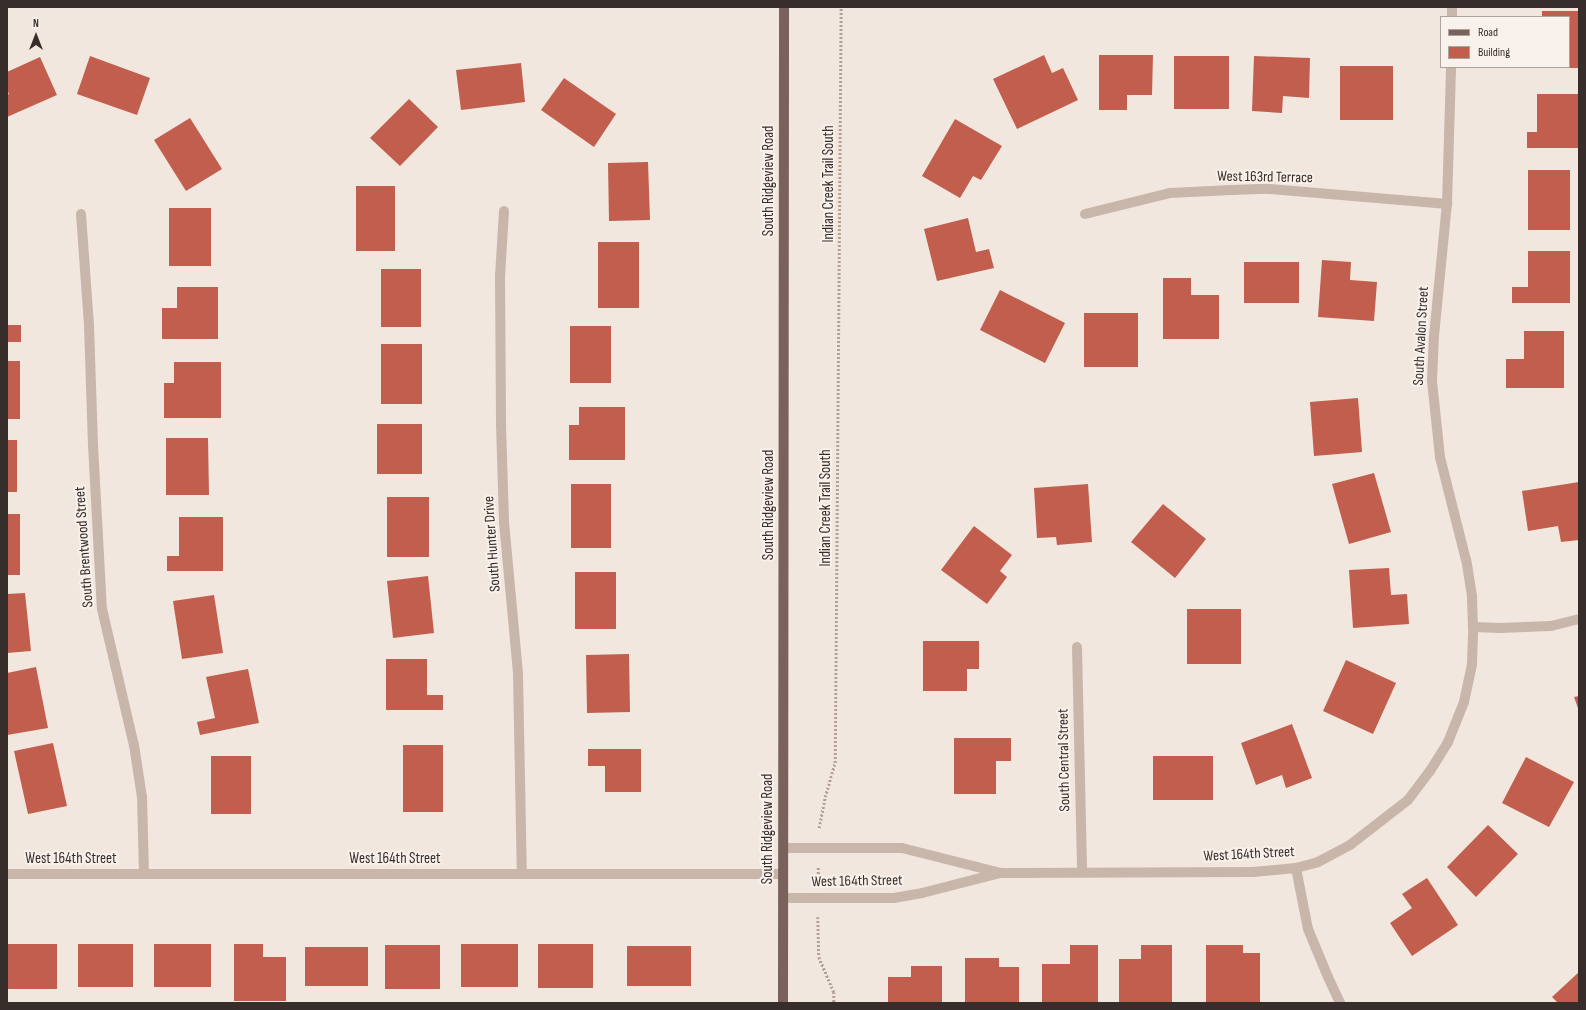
<!DOCTYPE html>
<style>
body{margin:0}
#map{position:relative;width:1586px;height:1010px;overflow:hidden;background:#f2e7de;font-family:"Sofia Sans Condensed",sans-serif}
div>[style]{position:absolute}
[style*='--x']{left:calc(var(--x)*1px);top:calc(var(--y)*1px);width:calc(var(--w)*1px);rotate:calc(var(--a)*1deg)}
.building>*{inset:0;background:#c15e4d}
.path>*{height:2.5px;margin-top:-1.25px;transform-origin:0;background:repeating-linear-gradient(90deg,#b59f95 0 2px,transparent 0 4px)}
.minor>*{height:10px;margin:-5px;padding:0 5px;transform-origin:5px;border-radius:5px;background:#c9b6ab}
.major>*{height:10px;margin:-5px;padding:0 5px;transform-origin:5px;border-radius:5px;background:#79625b}
span{translate:-50% -50%;white-space:nowrap;text-align:center;line-height:1.15;-webkit-text-stroke:4px #f9f1eb;paint-order:stroke}
.street-label{font-size:15px;color:#372d2a}
.frame{position:absolute;inset:0;border:8px solid #372d2a;pointer-events:none}
.legend{position:absolute;left:1440px;top:16px;width:130px;height:52px;box-sizing:border-box;background:#f9f1eb;border:1px solid #aba39e;margin:0;padding:5px 7px;list-style:none;font-size:12px;color:#372d2a}
.legend li{display:flex;align-items:center;gap:8px;height:20px}
.legend b{width:20px;border:1px solid #aba39e}
.north{position:absolute;left:16px;top:16px;width:40px;height:40px;-webkit-text-stroke:3px #f9f1eb;paint-order:stroke;rotate:0deg;font-size:11px;font-weight:700;line-height:16px;text-align:center;color:#372d2a}
.north::after{content:'';display:block;margin:auto;width:14px;height:18px;background:#372d2a;clip-path:polygon(50% 0,100% 100%,50% 72%,0 100%)}
</style>
<div id="map">
<div class="building">
<i style="clip-path:polygon(1542px 11px,1579px 11px,1579px 68px,1569px 68px,1569px 17px,1542px 17px)"></i>
<i style="clip-path:polygon(1044px 55px,1052px 73px,1063px 68px,1078px 100px,1017px 129px,993px 79px)"></i>
<i style="clip-path:polygon(1099px 55px,1153px 55px,1152px 95px,1127px 95px,1127px 110px,1099px 110px)"></i>
<i style="clip-path:polygon(90px 56px,150px 78px,137px 115px,77px 94px)"></i>
<i style="clip-path:polygon(1174px 56px,1229px 56px,1229px 109px,1174px 109px)"></i>
<i style="clip-path:polygon(1254px 56px,1310px 58px,1309px 98px,1283px 96px,1282px 113px,1252px 111px)"></i>
<i style="clip-path:polygon(40px 57px,57px 95px,7px 117px,7px 95px,9px 94px,7px 90px,7px 72px)"></i>
<i style="clip-path:polygon(521px 63px,525px 102px,461px 110px,456px 70px)"></i>
<i style="clip-path:polygon(1340px 66px,1393px 66px,1393px 120px,1340px 120px)"></i>
<i style="clip-path:polygon(564px 78px,616px 114px,594px 147px,541px 110px)"></i>
<i style="clip-path:polygon(1537px 94px,1579px 94px,1579px 148px,1527px 148px,1527px 132px,1537px 132px)"></i>
<i style="clip-path:polygon(409px 99px,438px 127px,400px 166px,370px 138px)"></i>
<i style="clip-path:polygon(190px 118px,222px 169px,186px 191px,154px 140px)"></i>
<i style="clip-path:polygon(955px 119px,1002px 146px,981px 180px,973px 176px,960px 198px,922px 176px)"></i>
<i style="clip-path:polygon(648px 162px,650px 220px,609px 221px,608px 163px)"></i>
<i style="clip-path:polygon(1528px 170px,1570px 170px,1570px 230px,1528px 230px)"></i>
<i style="clip-path:polygon(356px 186px,395px 186px,395px 251px,356px 251px)"></i>
<i style="clip-path:polygon(169px 208px,211px 208px,211px 266px,169px 266px)"></i>
<i style="clip-path:polygon(968px 218px,976px 252px,989px 249px,994px 268px,937px 281px,924px 229px)"></i>
<i style="clip-path:polygon(598px 242px,639px 242px,639px 308px,598px 308px)"></i>
<i style="clip-path:polygon(1528px 251px,1570px 251px,1570px 303px,1512px 303px,1512px 287px,1528px 287px)"></i>
<i style="clip-path:polygon(1322px 260px,1351px 262px,1350px 280px,1377px 282px,1374px 321px,1318px 317px)"></i>
<i style="clip-path:polygon(1244px 262px,1299px 262px,1299px 303px,1244px 303px)"></i>
<i style="clip-path:polygon(381px 269px,421px 269px,421px 327px,381px 327px)"></i>
<i style="clip-path:polygon(1163px 278px,1191px 278px,1191px 295px,1219px 295px,1219px 339px,1163px 339px)"></i>
<i style="clip-path:polygon(177px 287px,218px 287px,218px 339px,162px 339px,162px 308px,177px 308px)"></i>
<i style="clip-path:polygon(1000px 290px,1065px 323px,1045px 363px,980px 330px)"></i>
<i style="clip-path:polygon(1084px 313px,1138px 313px,1138px 367px,1084px 367px)"></i>
<i style="clip-path:polygon(7px 325px,21px 325px,21px 342px,7px 342px)"></i>
<i style="clip-path:polygon(570px 326px,611px 326px,611px 383px,570px 383px)"></i>
<i style="clip-path:polygon(1524px 331px,1564px 331px,1564px 388px,1506px 388px,1506px 359px,1524px 359px)"></i>
<i style="clip-path:polygon(381px 344px,422px 344px,422px 404px,381px 404px)"></i>
<i style="clip-path:polygon(7px 361px,20px 361px,20px 419px,7px 419px)"></i>
<i style="clip-path:polygon(174px 362px,221px 362px,221px 418px,164px 418px,164px 383px,174px 383px)"></i>
<i style="clip-path:polygon(1358px 398px,1362px 452px,1314px 456px,1310px 402px)"></i>
<i style="clip-path:polygon(579px 407px,625px 407px,625px 460px,569px 460px,569px 425px,579px 425px)"></i>
<i style="clip-path:polygon(377px 424px,422px 424px,422px 474px,377px 474px)"></i>
<i style="clip-path:polygon(166px 438px,208px 438px,209px 495px,166px 495px)"></i>
<i style="clip-path:polygon(7px 440px,17px 440px,17px 492px,7px 492px)"></i>
<i style="clip-path:polygon(1374px 473px,1391px 532px,1349px 544px,1332px 484px)"></i>
<i style="clip-path:polygon(1579px 482px,1579px 540px,1561px 542px,1558px 526px,1528px 531px,1522px 491px)"></i>
<i style="clip-path:polygon(571px 484px,611px 484px,611px 548px,571px 548px)"></i>
<i style="clip-path:polygon(1088px 484px,1092px 542px,1057px 545px,1056px 537px,1037px 538px,1034px 488px)"></i>
<i style="clip-path:polygon(387px 497px,429px 497px,429px 557px,387px 557px)"></i>
<i style="clip-path:polygon(1163px 504px,1206px 539px,1175px 578px,1131px 542px)"></i>
<i style="clip-path:polygon(7px 514px,20px 514px,20px 575px,7px 575px)"></i>
<i style="clip-path:polygon(179px 517px,223px 517px,223px 571px,167px 571px,167px 556px,179px 556px)"></i>
<i style="clip-path:polygon(974px 526px,1012px 555px,1000px 571px,1007px 577px,987px 604px,941px 570px)"></i>
<i style="clip-path:polygon(1389px 568px,1391px 595px,1407px 594px,1409px 624px,1353px 628px,1349px 570px)"></i>
<i style="clip-path:polygon(575px 572px,616px 572px,616px 629px,575px 629px)"></i>
<i style="clip-path:polygon(428px 576px,434px 633px,393px 638px,387px 581px)"></i>
<i style="clip-path:polygon(25px 593px,31px 651px,7px 653px,7px 594px)"></i>
<i style="clip-path:polygon(214px 595px,223px 653px,182px 659px,173px 601px)"></i>
<i style="clip-path:polygon(1187px 609px,1241px 609px,1241px 664px,1187px 664px)"></i>
<i style="clip-path:polygon(923px 641px,979px 641px,979px 669px,967px 669px,967px 691px,923px 691px)"></i>
<i style="clip-path:polygon(629px 654px,630px 712px,587px 713px,586px 655px)"></i>
<i style="clip-path:polygon(386px 659px,427px 659px,427px 695px,443px 695px,443px 710px,386px 710px)"></i>
<i style="clip-path:polygon(1346px 660px,1396px 683px,1373px 734px,1323px 711px)"></i>
<i style="clip-path:polygon(36px 667px,48px 728px,7px 735px,7px 673px)"></i>
<i style="clip-path:polygon(248px 669px,259px 723px,200px 735px,197px 722px,215px 718px,206px 677px)"></i>
<i style="clip-path:polygon(1579px 696px,1579px 711px,1574px 697px)"></i>
<i style="clip-path:polygon(1292px 724px,1312px 778px,1286px 788px,1282px 775px,1256px 785px,1241px 743px)"></i>
<i style="clip-path:polygon(954px 738px,1011px 738px,1011px 761px,996px 761px,996px 794px,954px 794px)"></i>
<i style="clip-path:polygon(53px 743px,67px 806px,28px 814px,14px 751px)"></i>
<i style="clip-path:polygon(403px 745px,443px 745px,443px 812px,403px 812px)"></i>
<i style="clip-path:polygon(588px 749px,641px 749px,641px 792px,605px 792px,605px 766px,588px 766px)"></i>
<i style="clip-path:polygon(211px 756px,251px 756px,251px 814px,211px 814px)"></i>
<i style="clip-path:polygon(1153px 756px,1213px 756px,1213px 800px,1153px 800px)"></i>
<i style="clip-path:polygon(1526px 757px,1574px 782px,1549px 827px,1502px 803px)"></i>
<i style="clip-path:polygon(1488px 825px,1518px 854px,1476px 897px,1447px 867px)"></i>
<i style="clip-path:polygon(1427px 878px,1458px 925px,1412px 956px,1390px 923px,1412px 908px,1402px 894px)"></i>
<i style="clip-path:polygon(7px 944px,57px 944px,57px 989px,7px 989px)"></i>
<i style="clip-path:polygon(78px 944px,133px 944px,133px 987px,78px 987px)"></i>
<i style="clip-path:polygon(154px 944px,211px 944px,211px 987px,154px 987px)"></i>
<i style="clip-path:polygon(234px 944px,263px 944px,263px 957px,286px 957px,286px 1001px,234px 1001px)"></i>
<i style="clip-path:polygon(461px 944px,518px 944px,518px 987px,461px 987px)"></i>
<i style="clip-path:polygon(538px 944px,593px 944px,593px 988px,538px 988px)"></i>
<i style="clip-path:polygon(385px 945px,440px 945px,440px 989px,385px 989px)"></i>
<i style="clip-path:polygon(1070px 945px,1098px 945px,1098px 1003px,1042px 1003px,1042px 964px,1070px 964px)"></i>
<i style="clip-path:polygon(1141px 945px,1172px 945px,1172px 1002px,1119px 1002px,1119px 959px,1141px 959px)"></i>
<i style="clip-path:polygon(1206px 945px,1243px 945px,1243px 953px,1260px 953px,1260px 1002px,1206px 1002px)"></i>
<i style="clip-path:polygon(627px 946px,691px 946px,691px 986px,627px 986px)"></i>
<i style="clip-path:polygon(305px 947px,368px 947px,368px 986px,305px 986px)"></i>
<i style="clip-path:polygon(965px 958px,999px 958px,999px 967px,1019px 967px,1019px 1003px,965px 1003px)"></i>
<i style="clip-path:polygon(911px 966px,942px 966px,942px 1003px,888px 1003px,888px 977px,911px 977px)"></i>
<i style="clip-path:polygon(1579px 972px,1579px 1003px,1558px 1003px,1552px 997px)"></i>
</div>
<div class="path">
<i style="--x:819;--y:828;--w:32;--a:-79"></i>
<i style="--x:825;--y:797;--w:35;--a:-74"></i>
<i style="--x:835;--y:763;--w:756;--a:-89.55"></i>
<i style="--x:818;--y:878;--w:11;--a:-90"></i>
<i style="--x:818;--y:917;--w:40;--a:88.6"></i>
<i style="--x:819;--y:957;--w:38;--a:67"></i>
<i style="--x:834;--y:992;--w:11;--a:90"></i>
</div>
<div class="minor">
<i style="--x:1452;--y:17;--w:10;--a:-90"></i>
<i style="--x:504;--y:211;--w:65;--a:93.5"></i>
<i style="--x:500;--y:276;--w:149;--a:89.6"></i>
<i style="--x:501;--y:425;--w:97;--a:88.2"></i>
<i style="--x:504;--y:522;--w:153;--a:84.7"></i>
<i style="--x:518;--y:674;--w:200;--a:88.9"></i>
<i style="--x:81;--y:214;--w:111;--a:85.9"></i>
<i style="--x:89;--y:325;--w:120;--a:88.1"></i>
<i style="--x:93;--y:445;--w:164;--a:86.9"></i>
<i style="--x:102;--y:609;--w:140;--a:76.8"></i>
<i style="--x:134;--y:745;--w:53;--a:81.3"></i>
<i style="--x:142;--y:797;--w:77;--a:88.5"></i>
<i style="--x:1085;--y:214;--w:88;--a:-13.9"></i>
<i style="--x:1170;--y:193;--w:61;--a:-2.8"></i>
<i style="--x:1231;--y:190;--w:38;--a:-2"></i>
<i style="--x:1269;--y:189;--w:179;--a:4.8"></i>
<i style="--x:1473;--y:627;--w:27;--a:2"></i>
<i style="--x:1500;--y:628;--w:51;--a:-2.2"></i>
<i style="--x:1551;--y:626;--w:29;--a:-14"></i>
<i style="--x:1077;--y:647;--w:225;--a:88.7"></i>
<i style="--x:783;--y:848;--w:119;--a:0"></i>
<i style="--x:902;--y:848;--w:102;--a:14.2"></i>
<i style="--x:1001;--y:873;--w:252;--a:-0.2"></i>
<i style="--x:1253;--y:872;--w:43;--a:-5.3"></i>
<i style="--x:1296;--y:868;--w:23;--a:-15"></i>
<i style="--x:1318;--y:862;--w:36;--a:-28"></i>
<i style="--x:1350;--y:845;--w:73;--a:-37.8"></i>
<i style="--x:1408;--y:800;--w:36;--a:-53"></i>
<i style="--x:1430;--y:771;--w:34;--a:-58"></i>
<i style="--x:1448;--y:742;--w:43;--a:-68.2"></i>
<i style="--x:1464;--y:702;--w:39;--a:-78"></i>
<i style="--x:1472;--y:664;--w:37;--a:-88"></i>
<i style="--x:1473;--y:627;--w:31;--a:-92"></i>
<i style="--x:1472;--y:596;--w:36;--a:-99"></i>
<i style="--x:1466;--y:560;--w:106;--a:-104.2"></i>
<i style="--x:1440;--y:457;--w:76;--a:-96"></i>
<i style="--x:1432;--y:381;--w:45;--a:-87.5"></i>
<i style="--x:1434;--y:336;--w:133;--a:-84.4"></i>
<i style="--x:1447;--y:204;--w:137;--a:-88.3"></i>
<i style="--x:1296;--y:868;--w:62;--a:78.9"></i>
<i style="--x:1308;--y:929;--w:52;--a:67.4"></i>
<i style="--x:1328;--y:977;--w:29;--a:65"></i>
<i style="--x:7;--y:874;--w:776;--a:0"></i>
<i style="--x:783;--y:898;--w:111;--a:0"></i>
<i style="--x:894;--y:898;--w:28;--a:-10"></i>
<i style="--x:922;--y:893;--w:81;--a:-14.4"></i>
</div>
<div class="major">
<i style="--x:783;--y:1003;--w:996;--a:-89.94"></i>
</div>
<div class="street-label">
<span style="left:1265px;top:177px;rotate:1deg">West 163rd Terrace</span>
<span style="left:769px;top:181px;rotate:-90deg">South Ridgeview Road</span>
<span style="left:829px;top:184px;rotate:-90deg">Indian Creek Trail South</span>
<span style="left:1421px;top:336px;rotate:-87deg">South Avalon Street</span>
<span style="left:769px;top:505px;rotate:-90deg">South Ridgeview Road</span>
<span style="left:826px;top:508px;rotate:-90deg">Indian Creek Trail South</span>
<span style="left:492px;top:544px;rotate:-94deg">South Hunter Drive</span>
<span style="left:84px;top:547px;rotate:-94deg">South Brentwood Street</span>
<span style="left:1064px;top:760px;rotate:-91deg">South Central Street</span>
<span style="left:768px;top:829px;rotate:-90deg">South Ridgeview Road</span>
<span style="left:1249px;top:854px;rotate:-3deg">West 164th Street</span>
<span style="left:71px;top:859px">West 164th Street</span>
<span style="left:395px;top:859px">West 164th Street</span>
<span style="left:857px;top:881px;rotate:-1deg">West 164th Street</span>
</div>
<div class="frame"></div>
<ul class="legend">
<li><b style="height:5px;background:#79625b"></b>Road</li>
<li><b style="height:11px;background:#c15e4d"></b>Building</li>
</ul>
<div class="north">N</div>
</div>
